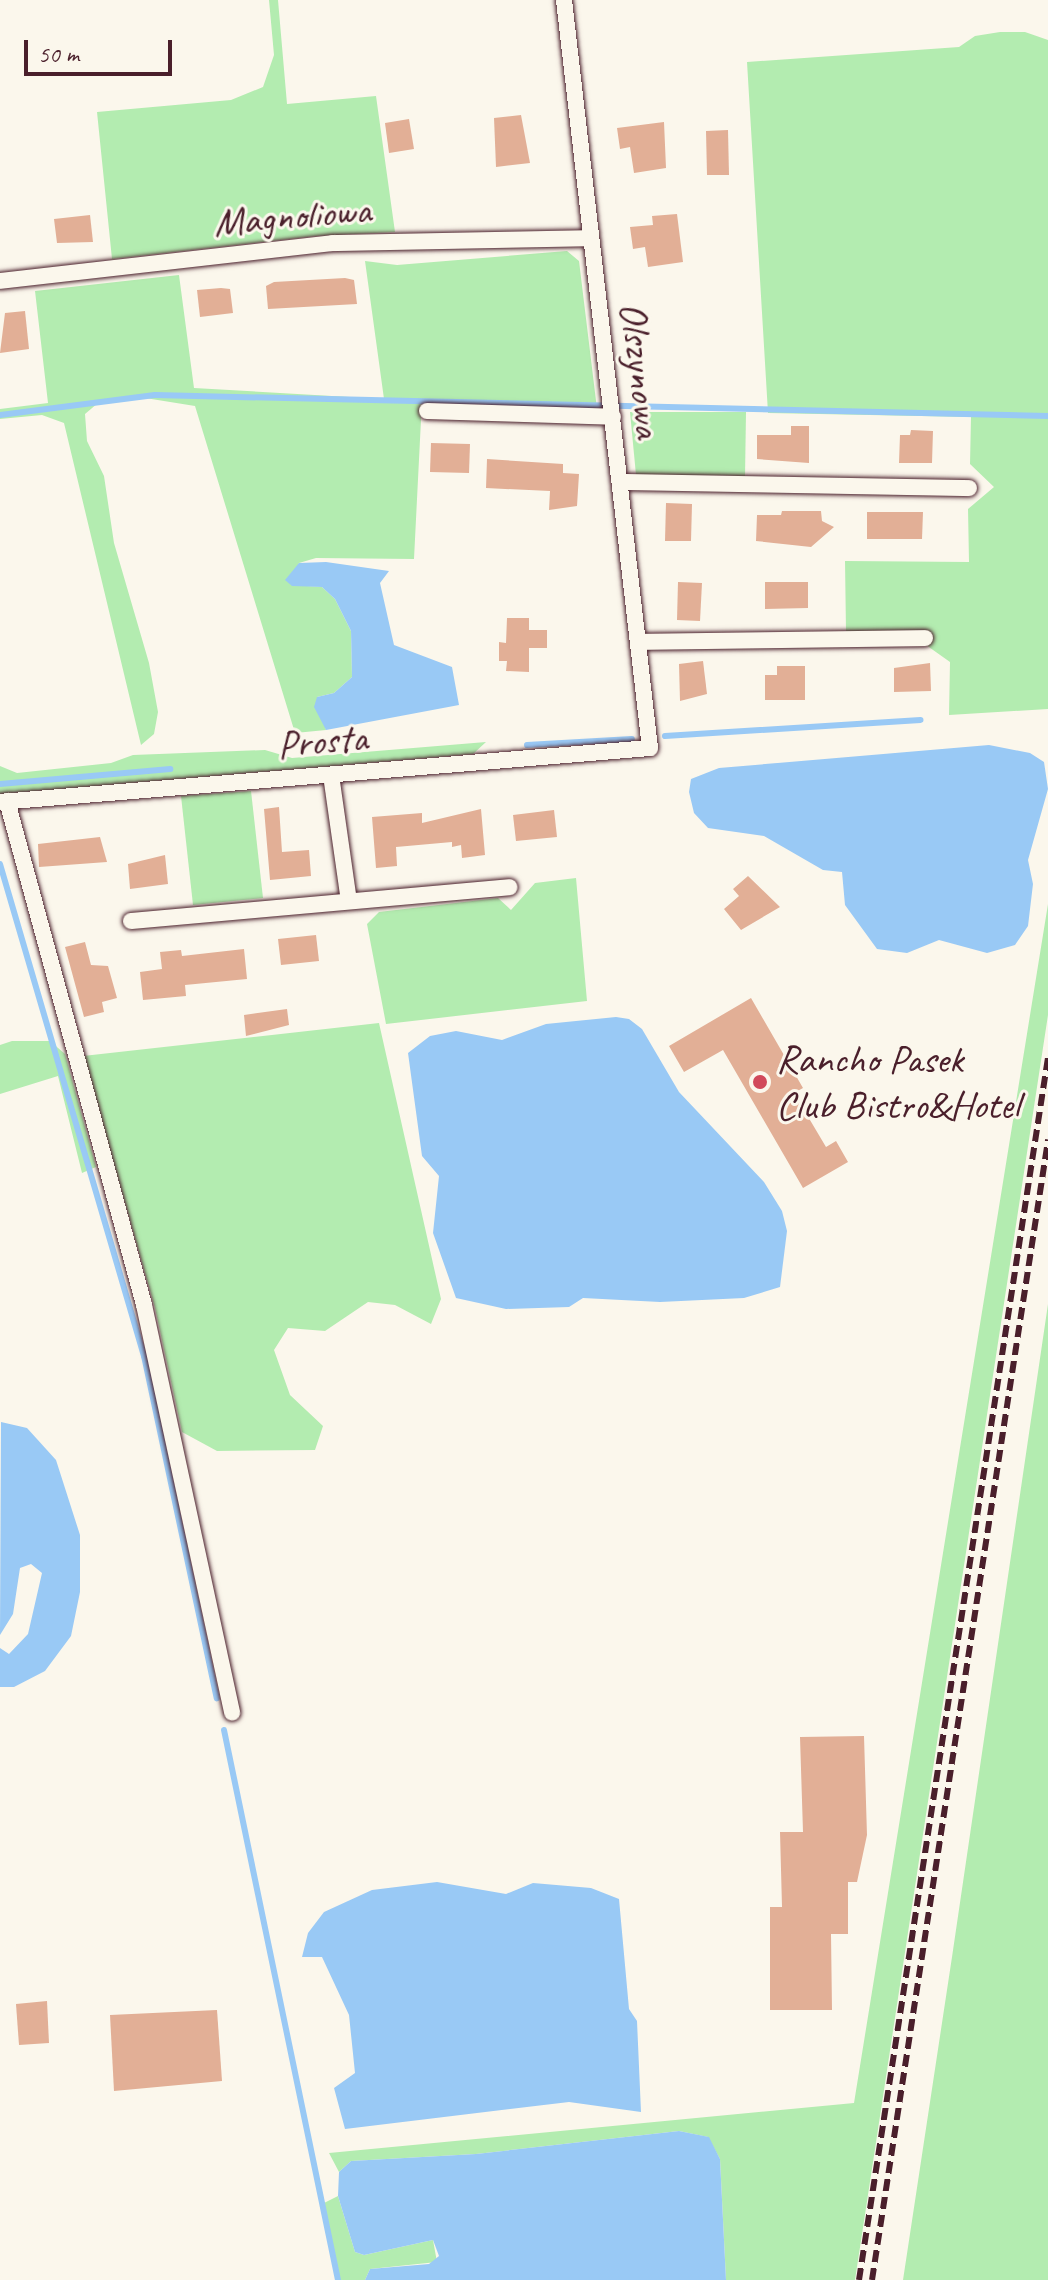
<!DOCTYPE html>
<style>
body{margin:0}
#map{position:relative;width:1048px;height:2280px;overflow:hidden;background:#fbf7ec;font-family:Caveat,sans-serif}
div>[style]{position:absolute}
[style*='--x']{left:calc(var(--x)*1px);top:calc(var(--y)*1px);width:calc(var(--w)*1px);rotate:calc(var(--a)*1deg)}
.green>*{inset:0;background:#b3ecb0}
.water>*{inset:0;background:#99c9f5}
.stream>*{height:6px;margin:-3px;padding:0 3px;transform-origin:3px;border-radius:3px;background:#99c9f5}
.building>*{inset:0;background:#e2af96}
.roads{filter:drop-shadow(0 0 2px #4a1f2b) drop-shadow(0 0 2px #4a1f2b)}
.street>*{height:16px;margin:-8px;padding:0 8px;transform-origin:8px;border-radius:8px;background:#fbf7ec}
.rail>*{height:6px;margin-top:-3px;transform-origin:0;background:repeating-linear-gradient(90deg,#4a1f2b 0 12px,transparent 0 18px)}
.dots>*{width:22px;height:22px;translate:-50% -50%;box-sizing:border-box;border:4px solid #fbf7ec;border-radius:50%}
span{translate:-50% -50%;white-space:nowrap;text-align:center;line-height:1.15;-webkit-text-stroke:6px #fbf7ec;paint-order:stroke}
.street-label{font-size:40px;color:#4a1f2b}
.poi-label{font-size:40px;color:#4a1f2b}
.left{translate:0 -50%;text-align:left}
.scale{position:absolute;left:24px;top:40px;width:148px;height:36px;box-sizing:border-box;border:4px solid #4a1f2b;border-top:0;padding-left:10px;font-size:24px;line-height:28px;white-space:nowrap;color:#4a1f2b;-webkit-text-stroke:6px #fbf7ec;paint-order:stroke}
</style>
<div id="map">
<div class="green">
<i style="clip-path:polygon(269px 0,278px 0,287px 104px,376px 96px,395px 232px,316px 236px,112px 259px,97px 112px,231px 100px,263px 87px,274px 55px)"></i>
<i style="clip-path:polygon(1000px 32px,1025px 32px,1048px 40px,1048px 709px,949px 715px,950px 662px,926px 645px,846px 632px,845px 561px,969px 562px,968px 509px,994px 487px,970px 464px,971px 417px,768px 413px,747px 62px,959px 47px,975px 36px)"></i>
<i style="clip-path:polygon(567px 251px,579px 261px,597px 409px,422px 400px,414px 559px,316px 558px,299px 563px,292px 585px,322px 587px,335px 599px,351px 631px,352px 677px,334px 693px,317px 697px,326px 730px,295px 733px,195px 406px,139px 397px,98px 403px,85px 414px,87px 441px,104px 476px,114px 543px,149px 663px,158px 712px,154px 734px,141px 745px,64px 423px,42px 415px,0 419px,0 409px,48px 403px,35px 291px,179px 275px,194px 388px,384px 399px,365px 261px,397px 265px)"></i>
<i style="clip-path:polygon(630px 412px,746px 412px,745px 476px,636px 475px)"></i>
<i style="clip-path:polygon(486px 742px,473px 754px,0 794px,0 766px,17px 773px,111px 763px,133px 755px,265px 750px,292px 758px)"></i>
<i style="clip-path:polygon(251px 791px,263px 898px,193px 905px,181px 796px)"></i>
<i style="clip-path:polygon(576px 878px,587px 1001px,386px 1024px,367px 924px,379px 912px,498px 898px,511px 910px,535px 883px)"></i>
<i style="clip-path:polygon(1048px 904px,1048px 1015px,855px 2280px,726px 2280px,720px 2159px,708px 2137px,679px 2131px,476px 2154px,351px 2161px,339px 2172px,329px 2153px,854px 2103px)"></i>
<i style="clip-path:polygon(379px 1023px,441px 1299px,431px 1324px,395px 1305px,368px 1302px,325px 1331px,288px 1328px,274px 1350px,290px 1395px,323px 1426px,315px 1450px,217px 1451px,182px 1432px,155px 1308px,83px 1056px)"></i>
<i style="clip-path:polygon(12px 1041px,50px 1041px,65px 1054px,96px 1167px,82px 1173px,58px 1076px,0 1094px,0 1045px)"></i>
<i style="clip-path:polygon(1048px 1304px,1048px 2280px,903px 2280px,952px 1957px)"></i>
<i style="clip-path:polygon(338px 2196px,355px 2252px,364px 2255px,433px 2240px,437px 2262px,370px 2269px,365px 2280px,337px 2280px,320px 2205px)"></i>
</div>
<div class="water">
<i style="clip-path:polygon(326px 562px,389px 571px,380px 583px,394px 645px,452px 667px,459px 705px,326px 730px,314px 707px,317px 697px,334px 693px,352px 677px,351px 631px,335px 599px,322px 587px,292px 586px,285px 580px,299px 563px)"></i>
<i style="clip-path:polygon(989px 745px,1030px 753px,1044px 762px,1048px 789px,1028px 860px,1033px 884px,1028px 926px,1015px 945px,987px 953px,939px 940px,907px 953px,877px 949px,845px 905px,842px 872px,823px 870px,764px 836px,708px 828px,694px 813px,689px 792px,691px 779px,719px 768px)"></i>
<i style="clip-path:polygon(616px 1017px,629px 1019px,642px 1029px,679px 1092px,764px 1182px,782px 1211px,787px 1231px,780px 1287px,744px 1298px,660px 1302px,583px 1298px,569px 1307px,506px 1309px,456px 1298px,433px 1233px,439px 1176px,422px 1156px,408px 1053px,430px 1036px,456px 1031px,502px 1040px,546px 1024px)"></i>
<i style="clip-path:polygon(1px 1422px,27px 1428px,56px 1460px,80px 1535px,80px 1592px,71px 1636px,45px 1671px,14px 1687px,0 1687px,0 1648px,9px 1654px,28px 1634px,42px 1573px,31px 1564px,20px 1568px,13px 1614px,0 1635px)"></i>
<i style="clip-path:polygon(437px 1882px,506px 1894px,533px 1883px,591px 1888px,619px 1899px,629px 2009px,637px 2021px,641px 2112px,569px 2102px,345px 2129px,334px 2088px,355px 2073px,349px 2015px,322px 1957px,302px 1957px,308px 1933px,324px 1912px,372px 1890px)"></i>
<i style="clip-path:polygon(679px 2131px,709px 2137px,720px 2159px,726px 2280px,365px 2280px,370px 2269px,429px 2264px,439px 2256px,433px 2240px,364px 2255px,355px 2252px,338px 2196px,339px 2172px,351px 2161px,476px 2154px)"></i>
</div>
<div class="stream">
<i style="--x:0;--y:415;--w:156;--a:-7.4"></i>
<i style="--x:155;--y:395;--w:893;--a:1.35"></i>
<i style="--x:665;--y:736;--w:256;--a:-3.6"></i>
<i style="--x:527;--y:745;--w:105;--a:-3.3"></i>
<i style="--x:0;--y:784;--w:171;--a:-5"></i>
<i style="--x:0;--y:864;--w:513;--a:73.69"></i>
<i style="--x:144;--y:1356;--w:350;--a:78"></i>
<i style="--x:224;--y:1730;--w:562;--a:78.29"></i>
</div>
<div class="building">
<i style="clip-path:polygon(521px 115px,530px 163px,496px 167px,494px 118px)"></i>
<i style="clip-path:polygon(409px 119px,414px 149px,389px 153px,385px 123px)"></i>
<i style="clip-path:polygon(664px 122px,666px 168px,634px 173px,630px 147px,620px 149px,617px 128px)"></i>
<i style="clip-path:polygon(728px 130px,729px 175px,707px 175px,706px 131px)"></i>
<i style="clip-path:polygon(677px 214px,683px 262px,648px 267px,645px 247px,633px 249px,630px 227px,653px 225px,652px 216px)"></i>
<i style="clip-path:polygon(90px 215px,93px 242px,57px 243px,54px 219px)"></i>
<i style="clip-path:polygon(345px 278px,354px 280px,357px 304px,268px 309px,266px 286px,274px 282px)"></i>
<i style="clip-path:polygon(221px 288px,230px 289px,233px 313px,200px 317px,197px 290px)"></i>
<i style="clip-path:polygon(25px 311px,29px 349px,0 353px,5px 313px)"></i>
<i style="clip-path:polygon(791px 426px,809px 426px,809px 463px,757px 459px,757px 435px,791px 435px)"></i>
<i style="clip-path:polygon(911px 430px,933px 431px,932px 463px,899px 463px,900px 435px,910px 435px)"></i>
<i style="clip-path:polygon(431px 443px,470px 444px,469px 473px,430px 472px)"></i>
<i style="clip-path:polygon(487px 459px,563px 464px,563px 473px,579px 474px,577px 506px,549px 510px,550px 491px,486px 488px)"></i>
<i style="clip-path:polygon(666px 503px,692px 504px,691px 541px,665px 541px)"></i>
<i style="clip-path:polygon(782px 511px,821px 511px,822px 521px,834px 527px,811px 547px,756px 541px,757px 515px,781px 515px)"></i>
<i style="clip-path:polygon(867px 512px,923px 512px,922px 539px,867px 539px)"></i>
<i style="clip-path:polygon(678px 582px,702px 583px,700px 621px,677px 620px)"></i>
<i style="clip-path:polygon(765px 582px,808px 582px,808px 608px,765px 609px)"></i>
<i style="clip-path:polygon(507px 618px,529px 618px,529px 630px,547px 630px,547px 648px,529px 648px,529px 672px,506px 671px,507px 661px,499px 661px,499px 642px,506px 643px)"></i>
<i style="clip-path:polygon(703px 661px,707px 694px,680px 701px,679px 664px)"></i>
<i style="clip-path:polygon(930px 663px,931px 691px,894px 692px,894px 668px)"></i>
<i style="clip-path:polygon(777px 666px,805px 666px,805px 700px,765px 700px,765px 675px,777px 675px)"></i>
<i style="clip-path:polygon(279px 807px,282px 852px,309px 850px,311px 876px,270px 880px,264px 809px)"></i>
<i style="clip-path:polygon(481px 809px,485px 855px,462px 858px,461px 845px,452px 847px,452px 842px,396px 847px,397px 866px,376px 868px,372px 817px,422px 813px,422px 823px)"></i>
<i style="clip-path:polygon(554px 810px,557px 837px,516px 841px,513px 815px)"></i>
<i style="clip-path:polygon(100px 837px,107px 862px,39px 867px,38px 844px)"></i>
<i style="clip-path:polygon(165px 855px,168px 884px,130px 889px,128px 864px)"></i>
<i style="clip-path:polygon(748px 876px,780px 907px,741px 930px,724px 909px,739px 896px,733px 889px)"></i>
<i style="clip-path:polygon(316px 935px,319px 961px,281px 965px,278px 939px)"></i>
<i style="clip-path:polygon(85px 942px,91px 965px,108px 966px,117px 998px,102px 1002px,104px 1012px,84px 1017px,65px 947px)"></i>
<i style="clip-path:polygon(244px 949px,247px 979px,185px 985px,186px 996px,143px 1000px,140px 972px,162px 969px,160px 952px,181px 950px,182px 956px)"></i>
<i style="clip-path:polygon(751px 998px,803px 1088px,794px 1093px,826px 1147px,836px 1141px,848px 1162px,803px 1188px,723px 1050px,684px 1072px,669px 1046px)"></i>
<i style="clip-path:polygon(287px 1009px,289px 1025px,246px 1036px,244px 1015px)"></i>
<i style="clip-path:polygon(864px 1736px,867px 1835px,857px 1882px,848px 1882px,848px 1934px,831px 1934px,832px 2010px,770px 2010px,770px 1907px,782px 1907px,780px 1832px,803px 1832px,800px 1737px)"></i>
<i style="clip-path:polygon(47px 2001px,49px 2043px,19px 2045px,16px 2004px)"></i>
<i style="clip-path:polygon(217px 2010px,222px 2081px,114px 2091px,110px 2015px)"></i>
</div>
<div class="roads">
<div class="street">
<i style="--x:0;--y:281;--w:335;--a:-6.5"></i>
<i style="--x:333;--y:243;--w:258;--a:-1.1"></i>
<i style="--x:427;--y:411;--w:186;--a:1.8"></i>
<i style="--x:620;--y:482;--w:349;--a:1"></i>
<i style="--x:639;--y:642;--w:286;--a:-0.8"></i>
<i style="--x:331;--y:775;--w:127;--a:81.9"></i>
<i style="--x:7;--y:801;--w:522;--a:74.79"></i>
<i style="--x:144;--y:1305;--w:417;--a:77.8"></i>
<i style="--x:0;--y:802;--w:652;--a:-4.75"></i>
<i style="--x:650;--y:748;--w:753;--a:-96.56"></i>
<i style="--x:131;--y:921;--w:380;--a:-5.1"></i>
</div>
</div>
<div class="rail">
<i style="--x:859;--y:2280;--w:1237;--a:-81.21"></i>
<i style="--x:872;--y:2280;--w:1154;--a:-81.22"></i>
</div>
<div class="dots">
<i style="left:760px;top:1082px;background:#d1495b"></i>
</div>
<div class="street-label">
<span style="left:292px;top:216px;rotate:-5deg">Magnoliowa</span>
<span style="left:641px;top:370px;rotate:83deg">Olszynowa</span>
<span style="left:322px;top:741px;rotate:-5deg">Prosta</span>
</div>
<div class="poi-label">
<span class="left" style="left:776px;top:1082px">Rancho Pasek<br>Club Bistro&amp;Hotel</span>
</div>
<div class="scale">50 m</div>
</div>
